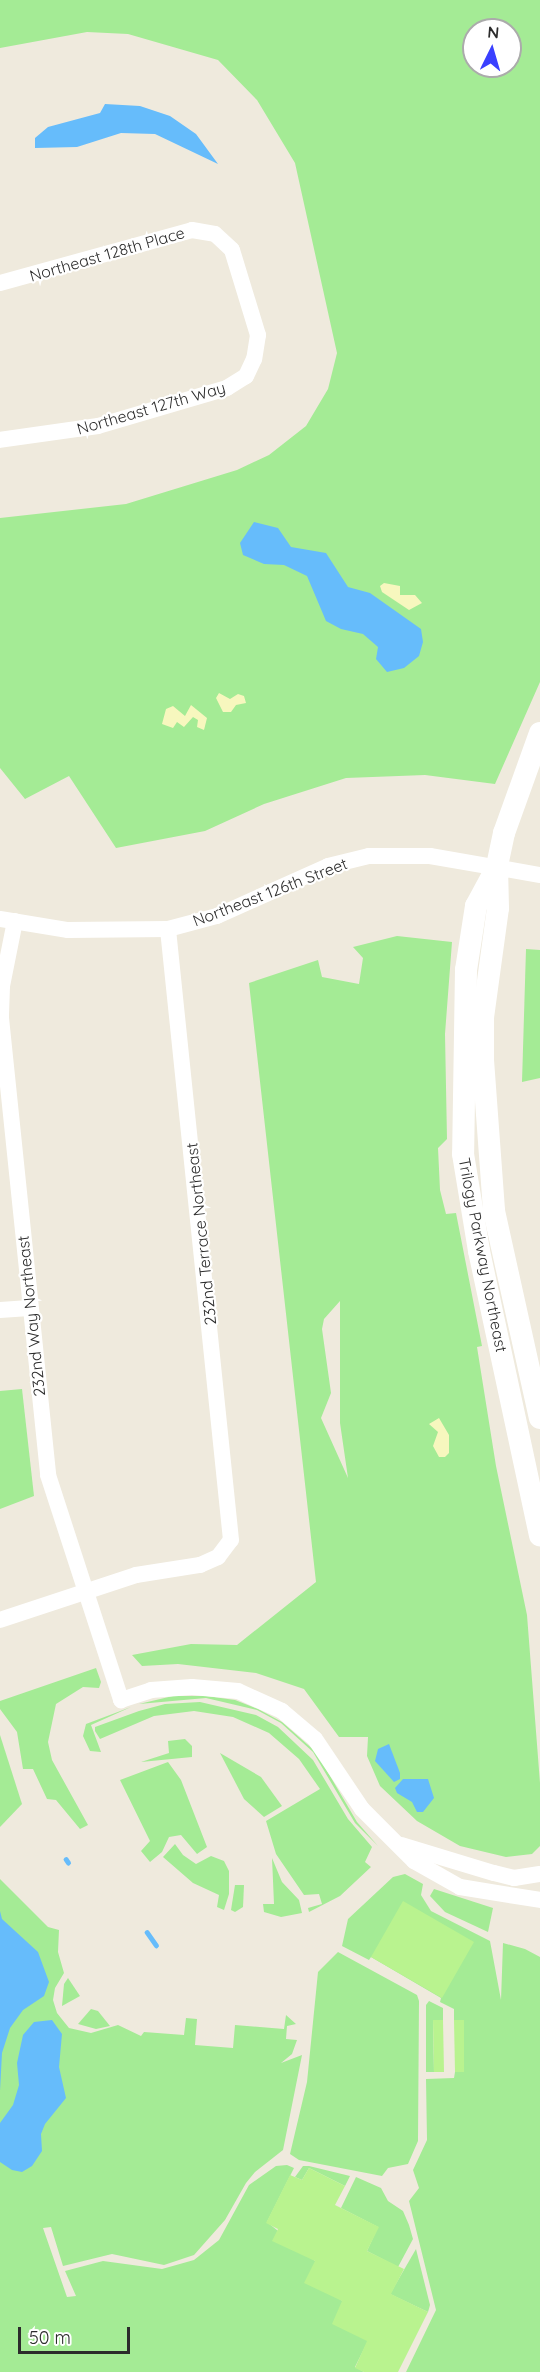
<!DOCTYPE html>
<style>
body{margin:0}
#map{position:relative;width:540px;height:2372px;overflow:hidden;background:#efeadd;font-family:Quicksand,sans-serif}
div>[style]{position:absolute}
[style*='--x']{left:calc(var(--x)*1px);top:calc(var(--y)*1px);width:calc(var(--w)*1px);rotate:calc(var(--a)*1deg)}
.green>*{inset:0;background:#a4eb95}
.sand>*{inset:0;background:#f7f7be}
.pitch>*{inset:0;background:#b9f38f}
.water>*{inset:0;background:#66bcfb}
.stream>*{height:4.5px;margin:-2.25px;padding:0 2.25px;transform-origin:2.25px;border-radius:2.25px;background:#66bcfb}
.street>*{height:16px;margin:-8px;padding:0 8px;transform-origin:8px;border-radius:8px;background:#fff}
.secondary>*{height:22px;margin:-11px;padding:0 11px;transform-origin:11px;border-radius:11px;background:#fff}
span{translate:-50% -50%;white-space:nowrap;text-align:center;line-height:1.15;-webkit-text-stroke:4.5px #fff;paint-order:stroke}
.street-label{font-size:16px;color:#2c2c2c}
.north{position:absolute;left:462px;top:18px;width:60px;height:60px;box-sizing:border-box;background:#fff;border:2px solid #ababab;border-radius:50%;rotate:5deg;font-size:16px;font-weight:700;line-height:24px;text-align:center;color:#2c2c2c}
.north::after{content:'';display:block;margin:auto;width:21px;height:27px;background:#3a40ff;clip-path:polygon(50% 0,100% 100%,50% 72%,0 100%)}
.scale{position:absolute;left:18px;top:2327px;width:112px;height:27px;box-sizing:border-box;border:3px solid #2c2c2c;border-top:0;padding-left:8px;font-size:18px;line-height:21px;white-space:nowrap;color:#2c2c2c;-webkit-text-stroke:4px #fff;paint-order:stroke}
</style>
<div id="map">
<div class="green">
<i style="clip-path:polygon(evenodd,0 0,540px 0,540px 682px,495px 784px,425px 775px,346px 778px,264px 804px,205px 831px,116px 848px,69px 776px,25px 799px,0 768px,0 518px,126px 504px,237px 470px,269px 455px,306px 426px,328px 389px,337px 353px,295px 163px,257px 100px,218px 60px,128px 34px,87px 32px,0 48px,0 0,474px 30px,510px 30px,510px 66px,474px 66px,474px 30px)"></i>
<i style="clip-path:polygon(evenodd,397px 936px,452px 942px,445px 1034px,447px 1139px,438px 1148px,440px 1190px,446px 1214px,456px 1213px,482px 1346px,477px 1347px,496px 1466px,527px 1615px,540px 1783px,540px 1846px,532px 1854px,506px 1857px,460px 1846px,417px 1821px,380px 1786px,367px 1756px,368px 1737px,339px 1737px,304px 1689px,256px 1673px,178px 1664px,142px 1666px,132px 1655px,191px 1644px,237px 1645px,316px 1582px,249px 983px,318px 960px,322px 977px,359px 984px,363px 958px,353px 947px,397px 936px,340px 1301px,340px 1423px,348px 1478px,321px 1418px,331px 1393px,322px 1329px,324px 1319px,340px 1301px)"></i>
<i style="clip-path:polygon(526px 949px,540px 950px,540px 1078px,522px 1082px)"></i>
<i style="clip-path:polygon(22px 1389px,34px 1496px,0 1509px,0 1391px)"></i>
<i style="clip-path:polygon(96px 1668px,101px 1682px,99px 1688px,83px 1687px,56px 1704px,48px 1742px,52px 1760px,88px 1825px,80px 1829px,56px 1800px,47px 1799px,33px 1769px,23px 1769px,17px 1732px,0 1709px,0 1701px)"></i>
<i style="clip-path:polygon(173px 1696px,206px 1696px,235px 1700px,258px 1709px,282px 1722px,316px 1752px,357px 1822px,378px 1846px,355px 1823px,313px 1752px,281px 1723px,257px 1710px,206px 1698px,139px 1704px)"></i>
<i style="clip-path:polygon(200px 1702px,256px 1715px,278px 1727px,313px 1760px,348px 1819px,372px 1847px,365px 1862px,371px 1867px,340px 1896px,309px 1912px,308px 1908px,322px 1904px,319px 1894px,304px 1895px,276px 1854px,266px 1821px,320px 1789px,299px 1759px,269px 1733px,233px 1717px,194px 1711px,154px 1716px,100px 1739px,95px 1731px,95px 1727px,139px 1711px,165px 1704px)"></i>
<i style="clip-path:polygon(131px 1707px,91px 1725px,101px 1752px,90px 1751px,83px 1736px,86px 1724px)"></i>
<i style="clip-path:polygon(0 1735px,22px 1804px,0 1827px)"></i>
<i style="clip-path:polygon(185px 1739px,192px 1746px,192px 1757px,141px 1762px,169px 1753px,168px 1741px)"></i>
<i style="clip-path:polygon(220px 1753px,261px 1777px,282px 1806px,264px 1817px,244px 1799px)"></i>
<i style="clip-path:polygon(168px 1762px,181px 1780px,207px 1847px,197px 1854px,181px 1835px,169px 1837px,162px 1852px,150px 1862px,141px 1851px,150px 1841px,120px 1780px)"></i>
<i style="clip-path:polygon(175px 1844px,183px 1855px,196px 1864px,211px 1856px,224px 1861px,229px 1871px,229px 1894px,224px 1910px,217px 1907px,219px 1895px,193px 1883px,163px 1857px)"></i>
<i style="clip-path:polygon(272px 1858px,282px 1882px,299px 1900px,302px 1913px,281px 1917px,264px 1912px,263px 1904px,274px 1904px)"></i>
<i style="clip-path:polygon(405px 1874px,423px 1884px,421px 1895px,431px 1911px,490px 1941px,501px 2000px,503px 1943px,525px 1949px,540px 1957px,540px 2372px,406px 2372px,436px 2310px,409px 2201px,419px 2188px,413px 2170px,427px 2140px,426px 2079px,454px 2078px,455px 2072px,464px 2072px,463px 2020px,454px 2020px,454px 2009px,440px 2002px,441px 1998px,371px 1957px,369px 1960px,342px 1946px,348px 1919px,393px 1877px)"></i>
<i style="clip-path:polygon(0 1879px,48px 1927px,59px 1930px,58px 1952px,64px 1973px,55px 1988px,53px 2000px,57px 2013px,69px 2028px,91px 2033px,118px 2025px,141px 2036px,144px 2032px,184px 2035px,186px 2018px,197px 2019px,195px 2045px,233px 2048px,235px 2025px,284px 2029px,286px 2015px,296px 2024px,287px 2026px,286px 2039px,297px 2040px,292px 2054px,281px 2063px,302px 2055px,283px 2150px,255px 2172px,246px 2183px,225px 2220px,194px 2255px,164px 2265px,112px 2254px,63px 2266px,51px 2227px,43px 2228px,67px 2297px,76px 2296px,65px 2271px,103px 2261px,162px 2269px,194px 2260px,219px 2240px,249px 2185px,276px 2166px,287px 2165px,294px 2168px,267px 2222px,315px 2261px,342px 2301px,368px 2341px,355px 2367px,364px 2372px,0 2372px)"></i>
<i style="clip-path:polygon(235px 1885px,244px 1885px,243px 1907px,235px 1912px,231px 1910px)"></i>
<i style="clip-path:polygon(434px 1889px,493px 1908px,488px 1932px,445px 1912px,430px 1896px)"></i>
<i style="clip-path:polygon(338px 1952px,417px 1995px,419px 2001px,418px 2141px,408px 2164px,388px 2168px,382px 2176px,299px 2160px,290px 2154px,307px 2082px,318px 1972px)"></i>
<i style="clip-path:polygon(68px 1978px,80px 1996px,62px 2006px,64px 1984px)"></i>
<i style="clip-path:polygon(429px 2001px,443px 2008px,443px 2020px,433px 2020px,434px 2072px,426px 2072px,426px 2005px)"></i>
<i style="clip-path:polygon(91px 2009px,98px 2011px,110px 2026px,96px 2029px,78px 2024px)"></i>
<i style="clip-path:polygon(303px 2166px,309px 2166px,350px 2176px,345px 2186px,309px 2168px,302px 2180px,295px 2177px)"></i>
<i style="clip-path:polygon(356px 2177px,381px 2188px,388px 2201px,403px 2211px,409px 2225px,413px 2239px,398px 2267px,367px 2251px,378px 2227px,341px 2208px)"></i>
<i style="clip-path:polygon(416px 2249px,430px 2305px,428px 2312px,390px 2294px)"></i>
</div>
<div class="sand">
<i style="clip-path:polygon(384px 583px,400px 586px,400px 595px,415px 595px,422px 603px,409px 610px,382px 592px,380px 586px)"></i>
<i style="clip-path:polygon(219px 693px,230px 699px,238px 694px,244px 696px,246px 703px,236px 705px,231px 712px,223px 712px,216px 698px)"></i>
<i style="clip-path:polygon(191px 705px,207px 718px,204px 730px,197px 727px,198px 720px,193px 717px,184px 727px,177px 722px,173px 728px,162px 724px,166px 709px,173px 706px,185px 716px)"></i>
<i style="clip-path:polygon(439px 1418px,449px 1435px,449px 1453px,445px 1457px,439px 1457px,433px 1446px,438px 1432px,429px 1424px)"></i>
</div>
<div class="pitch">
<i style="clip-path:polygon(403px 1901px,474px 1942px,442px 1998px,371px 1957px)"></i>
<i style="clip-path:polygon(433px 2020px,443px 2020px,444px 2072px,434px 2072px)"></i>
<i style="clip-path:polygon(454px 2020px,464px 2020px,464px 2072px,455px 2072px)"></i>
<i style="clip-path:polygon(309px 2168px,345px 2186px,335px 2205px,379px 2227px,367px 2251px,404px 2269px,391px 2294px,428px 2312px,398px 2372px,364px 2372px,355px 2368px,367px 2341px,332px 2324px,342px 2301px,304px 2283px,315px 2261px,272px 2241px,278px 2229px,266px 2223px,290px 2175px,302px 2180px)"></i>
</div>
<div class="water">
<i style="clip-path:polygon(105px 104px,140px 106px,170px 116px,196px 134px,218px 164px,155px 134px,121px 133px,77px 147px,35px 148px,35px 138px,48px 127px,100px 113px)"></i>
<i style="clip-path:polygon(254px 522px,278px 528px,291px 547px,326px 553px,348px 587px,370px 593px,421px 629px,423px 642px,419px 656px,404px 668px,387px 672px,376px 659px,378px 647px,363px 634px,341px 629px,326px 621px,307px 576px,284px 565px,264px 564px,243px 555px,240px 543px)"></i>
<i style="clip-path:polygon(389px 1744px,400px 1773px,400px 1779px,394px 1782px,375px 1761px,378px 1749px)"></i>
<i style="clip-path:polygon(403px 1779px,428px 1779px,434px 1798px,423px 1812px,417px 1812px,412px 1802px,397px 1793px,395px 1788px)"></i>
<i style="clip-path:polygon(0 1911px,2px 1919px,38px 1952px,49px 1982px,44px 1996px,23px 2010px,10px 2028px,2px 2053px,0 2091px)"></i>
<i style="clip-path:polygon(52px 2020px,62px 2034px,59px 2067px,66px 2098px,45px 2124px,41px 2134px,42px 2151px,32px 2166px,22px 2172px,12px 2170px,0 2162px,0 2123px,13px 2105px,19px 2085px,17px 2063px,23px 2035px,34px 2022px)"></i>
</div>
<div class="stream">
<i style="--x:66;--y:1859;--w:4;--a:56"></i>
<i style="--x:147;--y:1932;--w:16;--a:55"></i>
</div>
<div class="street">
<i style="--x:0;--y:283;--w:199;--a:-15.4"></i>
<i style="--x:192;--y:230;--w:23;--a:10"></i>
<i style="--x:215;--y:234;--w:23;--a:43"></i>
<i style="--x:232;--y:250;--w:89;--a:73"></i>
<i style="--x:258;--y:335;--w:24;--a:99"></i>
<i style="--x:254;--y:359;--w:19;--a:115"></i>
<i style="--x:246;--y:376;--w:22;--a:148"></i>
<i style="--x:227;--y:388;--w:134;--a:163.6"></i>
<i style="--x:98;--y:426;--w:99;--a:171.9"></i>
<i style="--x:0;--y:919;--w:69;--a:9.2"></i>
<i style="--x:68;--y:930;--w:100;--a:-0.6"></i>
<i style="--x:168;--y:929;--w:51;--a:-14.9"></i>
<i style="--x:217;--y:916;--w:122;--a:-24.2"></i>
<i style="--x:328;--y:866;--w:42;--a:-13.7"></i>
<i style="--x:369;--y:856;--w:61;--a:0"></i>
<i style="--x:430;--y:856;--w:112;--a:9.8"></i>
<i style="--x:15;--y:921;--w:66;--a:101.3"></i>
<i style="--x:2;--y:986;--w:32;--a:92"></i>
<i style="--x:1;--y:1018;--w:459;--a:84.1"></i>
<i style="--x:48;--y:1475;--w:237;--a:72"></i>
<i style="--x:121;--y:1700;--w:32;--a:-18"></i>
<i style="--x:151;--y:1690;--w:41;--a:-4.2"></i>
<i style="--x:192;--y:1687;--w:46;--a:5"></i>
<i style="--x:238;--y:1691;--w:48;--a:24.4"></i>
<i style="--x:282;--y:1711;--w:43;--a:40.3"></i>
<i style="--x:315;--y:1739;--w:84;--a:56.1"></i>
<i style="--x:362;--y:1809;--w:74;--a:45"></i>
<i style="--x:414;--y:1861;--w:53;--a:29.5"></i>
<i style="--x:460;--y:1887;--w:81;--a:9.2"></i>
<i style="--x:0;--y:1310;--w:29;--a:-4"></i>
<i style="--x:0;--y:1620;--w:143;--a:-18.3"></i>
<i style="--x:136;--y:1575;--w:65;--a:-8.9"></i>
<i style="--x:200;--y:1565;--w:20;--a:-24"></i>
<i style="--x:218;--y:1557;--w:21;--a:-53"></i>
<i style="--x:231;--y:1540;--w:614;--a:-95.89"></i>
<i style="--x:401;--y:1845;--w:97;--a:16.8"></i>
<i style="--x:494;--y:1873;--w:21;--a:14"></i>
<i style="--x:514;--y:1878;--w:26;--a:-9"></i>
</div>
<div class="secondary">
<i style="--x:540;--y:733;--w:106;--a:109.8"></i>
<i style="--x:504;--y:833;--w:35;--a:102"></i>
<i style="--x:497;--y:867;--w:41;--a:88.6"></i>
<i style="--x:498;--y:908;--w:110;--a:97.8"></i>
<i style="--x:483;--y:1017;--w:43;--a:90"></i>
<i style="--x:483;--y:1060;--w:151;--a:85.8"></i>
<i style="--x:494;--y:1211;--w:212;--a:77.5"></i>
<i style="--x:496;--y:869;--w:42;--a:118.4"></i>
<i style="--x:476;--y:906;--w:65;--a:98.9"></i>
<i style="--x:466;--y:970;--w:184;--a:90.9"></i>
<i style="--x:463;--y:1154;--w:98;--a:80.6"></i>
<i style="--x:479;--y:1251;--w:291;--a:77.9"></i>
</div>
<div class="street-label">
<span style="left:107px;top:254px;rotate:-16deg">Northeast 128th Place</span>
<span style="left:151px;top:408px;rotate:-16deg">Northeast 127th Way</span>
<span style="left:270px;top:892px;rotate:-21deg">Northeast 126th Street</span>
<span style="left:201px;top:1234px;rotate:-96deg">232nd Terrace Northeast</span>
<span style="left:483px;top:1255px;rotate:79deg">Trilogy Parkway Northeast</span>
<span style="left:31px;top:1316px;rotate:-96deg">232nd Way Northeast</span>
</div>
<div class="north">N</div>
<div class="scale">50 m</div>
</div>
